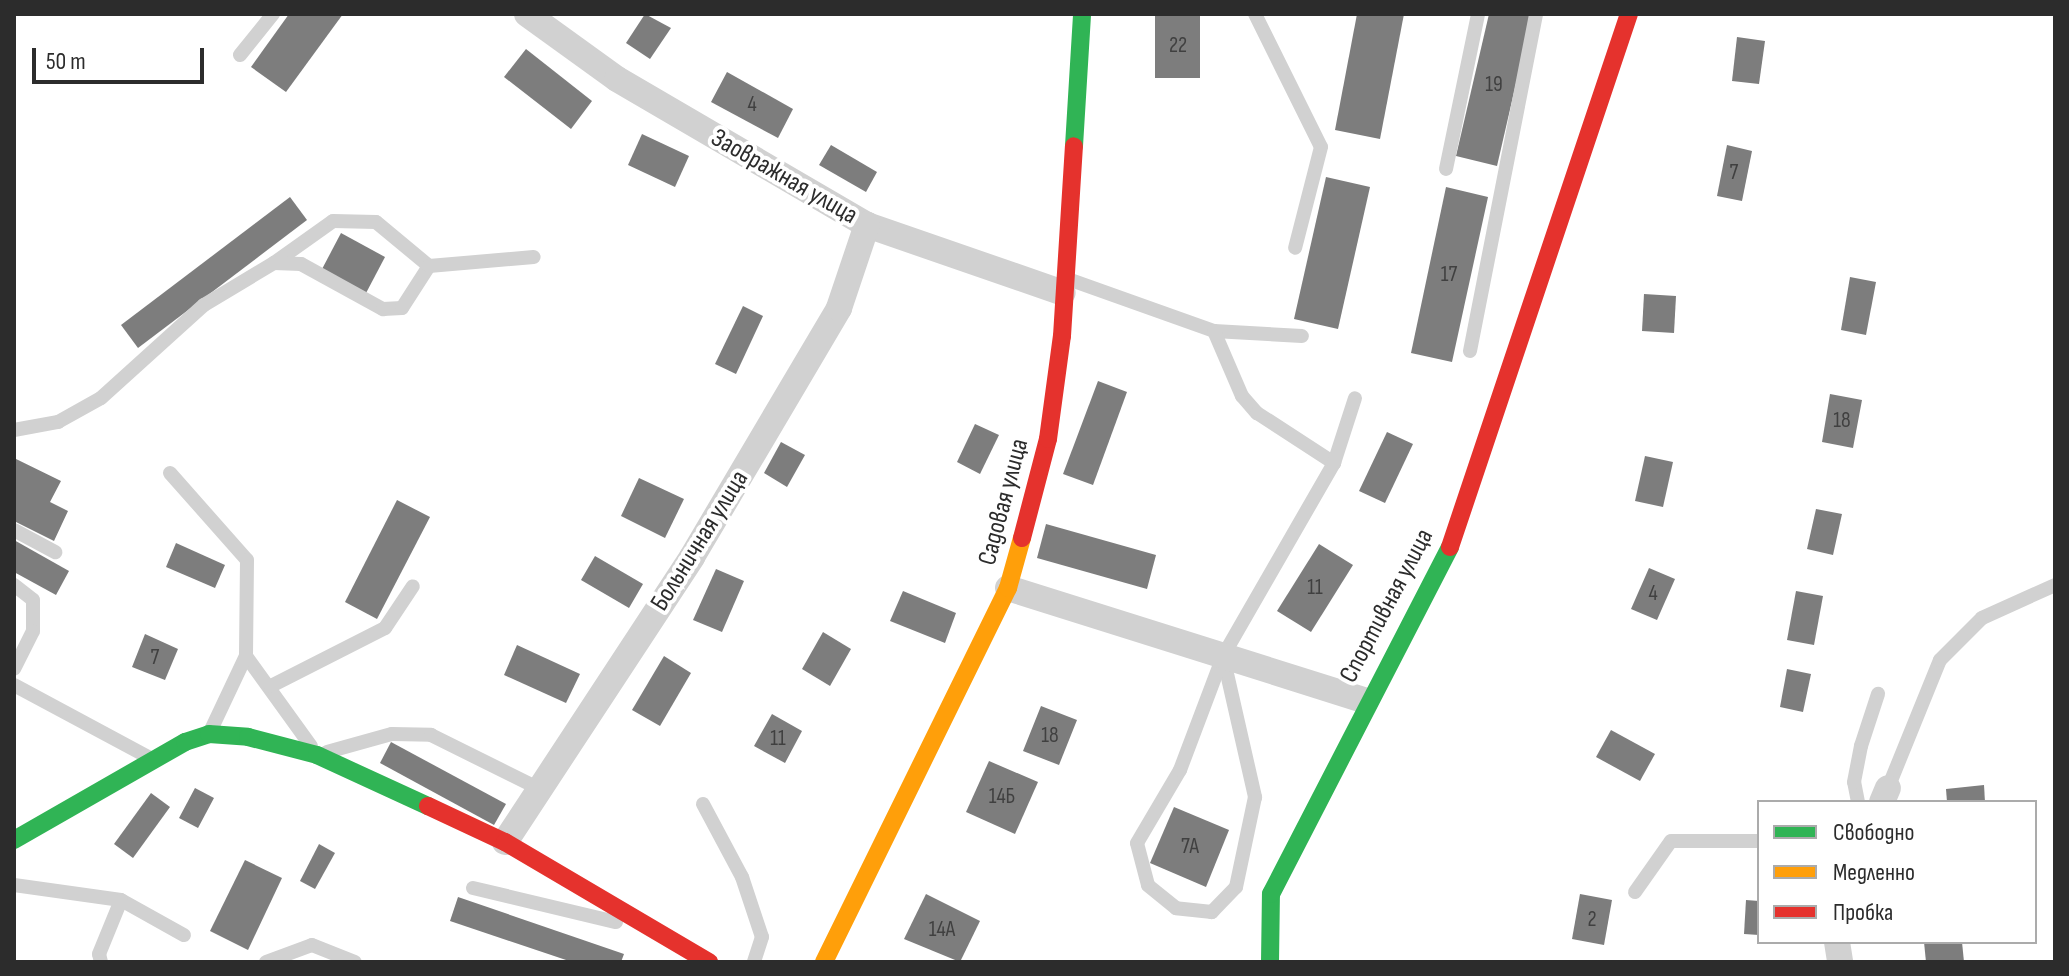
<!DOCTYPE html>
<meta charset="utf-8">
<style>
body{margin:0}
#map{position:relative;width:2069px;height:976px;overflow:hidden;background:#fff;font-family:"Sofia Sans Condensed",sans-serif}
div>[style]{position:absolute}
[style*='--x']{left:calc(var(--x)*1px);top:calc(var(--y)*1px);width:calc(var(--w)*1px);rotate:calc(var(--a)*1deg)}
.building>*{inset:0;background:#7d7d7d}
.lane>*{height:14px;margin:-7px;padding:0 7px;transform-origin:7px;border-radius:7px;background:#d1d1d1}
.street>*{height:26px;margin:-13px;padding:0 13px;transform-origin:13px;border-radius:13px;background:#d1d1d1}
.fast>*{height:18px;margin:-9px;padding:0 9px;transform-origin:9px;border-radius:9px;background:#30b455}
.slow>*{height:18px;margin:-9px;padding:0 9px;transform-origin:9px;border-radius:9px;background:#ff9f0a}
.jam>*{height:18px;margin:-9px;padding:0 9px;transform-origin:9px;border-radius:9px;background:#e5322d}
span{translate:-50% -50%;white-space:nowrap;text-align:center;line-height:1.15;-webkit-text-stroke:8px #fff;paint-order:stroke}
.number-label{font-size:22px;color:#404040}
.number-label span{-webkit-text-stroke-width:0}
.street-label{font-size:26px;color:#2c2c2c}
.frame{position:absolute;inset:0;border:16px solid #2c2c2c;pointer-events:none}
.legend{position:absolute;left:1757px;top:800px;width:280px;height:144px;box-sizing:border-box;background:#fff;border:2px solid #ababab;margin:0;padding:10px 14px;list-style:none;font-size:24px;color:#2c2c2c}
.legend li{display:flex;align-items:center;gap:16px;height:40px}
.legend b{width:40px;border:2px solid #ababab}
.scale{position:absolute;left:32px;top:48px;width:172px;height:36px;box-sizing:border-box;border:4px solid #2c2c2c;border-top:0;padding-left:10px;font-size:24px;line-height:28px;white-space:nowrap;color:#2c2c2c;-webkit-text-stroke:6px #fff;paint-order:stroke}
</style>
<div id="map">
<div class="building">
<i style="clip-path:polygon(289px 14px,343px 14px,286px 92px,251px 67px)"></i>
<i style="clip-path:polygon(645px 14px,671px 28px,650px 59px,626px 43px)"></i>
<i style="clip-path:polygon(1155px 14px,1200px 14px,1200px 78px,1155px 78px)"></i>
<i style="clip-path:polygon(1357px 14px,1404px 14px,1380px 139px,1335px 130px)"></i>
<i style="clip-path:polygon(1489px 14px,1532px 14px,1497px 166px,1456px 156px)"></i>
<i style="clip-path:polygon(1737px 37px,1765px 41px,1759px 84px,1732px 81px)"></i>
<i style="clip-path:polygon(526px 49px,592px 101px,571px 129px,504px 77px)"></i>
<i style="clip-path:polygon(727px 72px,793px 109px,778px 138px,711px 102px)"></i>
<i style="clip-path:polygon(642px 134px,689px 156px,675px 187px,628px 165px)"></i>
<i style="clip-path:polygon(831px 145px,877px 172px,866px 192px,819px 165px)"></i>
<i style="clip-path:polygon(1727px 145px,1752px 151px,1742px 201px,1717px 196px)"></i>
<i style="clip-path:polygon(1326px 177px,1370px 187px,1338px 329px,1294px 319px)"></i>
<i style="clip-path:polygon(1446px 187px,1488px 197px,1452px 362px,1411px 353px)"></i>
<i style="clip-path:polygon(290px 197px,307px 220px,138px 348px,121px 325px)"></i>
<i style="clip-path:polygon(341px 233px,385px 257px,365px 295px,321px 271px)"></i>
<i style="clip-path:polygon(1850px 277px,1876px 282px,1866px 335px,1841px 330px)"></i>
<i style="clip-path:polygon(1644px 294px,1676px 296px,1674px 333px,1642px 331px)"></i>
<i style="clip-path:polygon(743px 306px,763px 316px,736px 374px,715px 364px)"></i>
<i style="clip-path:polygon(1098px 381px,1127px 392px,1093px 485px,1063px 474px)"></i>
<i style="clip-path:polygon(1830px 394px,1862px 400px,1853px 448px,1822px 442px)"></i>
<i style="clip-path:polygon(975px 424px,999px 435px,980px 474px,957px 462px)"></i>
<i style="clip-path:polygon(1387px 432px,1413px 444px,1385px 503px,1359px 491px)"></i>
<i style="clip-path:polygon(781px 442px,805px 455px,787px 487px,764px 473px)"></i>
<i style="clip-path:polygon(1645px 456px,1673px 462px,1663px 507px,1635px 501px)"></i>
<i style="clip-path:polygon(14px 458px,61px 481px,50px 502px,68px 511px,54px 541px,14px 521px)"></i>
<i style="clip-path:polygon(639px 478px,684px 499px,665px 538px,621px 516px)"></i>
<i style="clip-path:polygon(397px 500px,430px 517px,377px 619px,345px 602px)"></i>
<i style="clip-path:polygon(1816px 509px,1842px 514px,1833px 555px,1807px 549px)"></i>
<i style="clip-path:polygon(1046px 524px,1156px 555px,1147px 589px,1037px 558px)"></i>
<i style="clip-path:polygon(14px 540px,69px 571px,56px 595px,14px 572px)"></i>
<i style="clip-path:polygon(176px 543px,225px 565px,215px 588px,166px 567px)"></i>
<i style="clip-path:polygon(1319px 544px,1353px 565px,1311px 632px,1277px 611px)"></i>
<i style="clip-path:polygon(595px 556px,643px 584px,629px 608px,581px 580px)"></i>
<i style="clip-path:polygon(1649px 568px,1675px 579px,1657px 620px,1631px 609px)"></i>
<i style="clip-path:polygon(716px 569px,744px 581px,722px 632px,693px 620px)"></i>
<i style="clip-path:polygon(903px 591px,956px 613px,945px 643px,890px 621px)"></i>
<i style="clip-path:polygon(1796px 591px,1823px 596px,1814px 645px,1787px 640px)"></i>
<i style="clip-path:polygon(823px 632px,851px 649px,830px 686px,802px 669px)"></i>
<i style="clip-path:polygon(145px 634px,178px 649px,165px 680px,132px 667px)"></i>
<i style="clip-path:polygon(517px 645px,580px 674px,566px 703px,504px 675px)"></i>
<i style="clip-path:polygon(664px 656px,691px 673px,660px 726px,632px 710px)"></i>
<i style="clip-path:polygon(1787px 669px,1811px 674px,1803px 712px,1780px 707px)"></i>
<i style="clip-path:polygon(1041px 706px,1077px 720px,1059px 765px,1023px 751px)"></i>
<i style="clip-path:polygon(772px 714px,802px 731px,785px 763px,754px 746px)"></i>
<i style="clip-path:polygon(1611px 730px,1655px 754px,1640px 781px,1596px 757px)"></i>
<i style="clip-path:polygon(391px 742px,506px 804px,494px 825px,380px 763px)"></i>
<i style="clip-path:polygon(989px 761px,1038px 782px,1015px 834px,966px 812px)"></i>
<i style="clip-path:polygon(1984px 785px,1985px 802px,1947px 802px,1946px 789px)"></i>
<i style="clip-path:polygon(195px 788px,214px 798px,198px 828px,179px 818px)"></i>
<i style="clip-path:polygon(151px 793px,170px 807px,133px 858px,114px 844px)"></i>
<i style="clip-path:polygon(1174px 807px,1229px 830px,1206px 887px,1150px 863px)"></i>
<i style="clip-path:polygon(319px 844px,335px 853px,315px 889px,300px 881px)"></i>
<i style="clip-path:polygon(245px 860px,282px 878px,248px 950px,210px 931px)"></i>
<i style="clip-path:polygon(926px 894px,980px 921px,960px 962px,904px 939px)"></i>
<i style="clip-path:polygon(1580px 894px,1612px 900px,1604px 945px,1572px 939px)"></i>
<i style="clip-path:polygon(458px 897px,624px 954px,621px 962px,572px 962px,450px 921px)"></i>
<i style="clip-path:polygon(1746px 900px,1759px 901px,1759px 935px,1744px 934px)"></i>
<i style="clip-path:polygon(1924px 942px,1962px 942px,1964px 962px,1926px 962px)"></i>
</div>
<div class="lane">
<i style="--x:1255;--y:14;--w:148;--a:63.6"></i>
<i style="--x:1321;--y:147;--w:104;--a:104.4"></i>
<i style="--x:240;--y:55;--w:53;--a:-51.2"></i>
<i style="--x:1446;--y:169;--w:158;--a:-78.3"></i>
<i style="--x:274;--y:263;--w:72;--a:-35.4"></i>
<i style="--x:333;--y:221;--w:43;--a:1.3"></i>
<i style="--x:376;--y:222;--w:69;--a:39.7"></i>
<i style="--x:1068;--y:279;--w:155;--a:19.6"></i>
<i style="--x:1214;--y:331;--w:88;--a:3.3"></i>
<i style="--x:1214;--y:331;--w:71;--a:66.7"></i>
<i style="--x:1242;--y:396;--w:23;--a:49"></i>
<i style="--x:1257;--y:413;--w:92;--a:33"></i>
<i style="--x:1470;--y:351;--w:343;--a:-78.9"></i>
<i style="--x:14;--y:430;--w:45;--a:-10.3"></i>
<i style="--x:58;--y:422;--w:49;--a:-29.2"></i>
<i style="--x:101;--y:398;--w:139;--a:-42.1"></i>
<i style="--x:204;--y:305;--w:82;--a:-31"></i>
<i style="--x:274;--y:263;--w:27;--a:2"></i>
<i style="--x:301;--y:264;--w:94;--a:28.8"></i>
<i style="--x:383;--y:309;--w:19;--a:-3"></i>
<i style="--x:402;--y:308;--w:50;--a:-57.3"></i>
<i style="--x:429;--y:266;--w:105;--a:-4.9"></i>
<i style="--x:170;--y:473;--w:116;--a:48.5"></i>
<i style="--x:247;--y:560;--w:96;--a:90.6"></i>
<i style="--x:246;--y:656;--w:111;--a:54.2"></i>
<i style="--x:14;--y:530;--w:47;--a:28.2"></i>
<i style="--x:14;--y:585;--w:24;--a:38"></i>
<i style="--x:33;--y:600;--w:31;--a:90"></i>
<i style="--x:33;--y:631;--w:42;--a:116.6"></i>
<i style="--x:1223;--y:656;--w:145;--a:77.2"></i>
<i style="--x:1255;--y:797;--w:92;--a:101.9"></i>
<i style="--x:1236;--y:887;--w:35;--a:134"></i>
<i style="--x:1212;--y:912;--w:36;--a:-174"></i>
<i style="--x:1176;--y:908;--w:36;--a:-141"></i>
<i style="--x:1148;--y:885;--w:43;--a:-104.7"></i>
<i style="--x:1137;--y:843;--w:85;--a:-59.5"></i>
<i style="--x:1180;--y:770;--w:122;--a:-69.3"></i>
<i style="--x:1223;--y:656;--w:223;--a:-60.1"></i>
<i style="--x:1334;--y:463;--w:68;--a:-72.1"></i>
<i style="--x:14;--y:685;--w:152;--a:28.2"></i>
<i style="--x:271;--y:686;--w:128;--a:-27"></i>
<i style="--x:385;--y:628;--w:50;--a:-56.3"></i>
<i style="--x:210;--y:732;--w:84;--a:-64.7"></i>
<i style="--x:327;--y:752;--w:67;--a:-15.5"></i>
<i style="--x:392;--y:734;--w:39;--a:1"></i>
<i style="--x:431;--y:735;--w:122;--a:26.4"></i>
<i style="--x:1888;--y:788;--w:138;--a:-67.9"></i>
<i style="--x:1940;--y:660;--w:59;--a:-45"></i>
<i style="--x:1982;--y:618;--w:80;--a:-24.3"></i>
<i style="--x:1858;--y:802;--w:20;--a:-101"></i>
<i style="--x:1854;--y:782;--w:37;--a:-79"></i>
<i style="--x:1861;--y:746;--w:55;--a:-71.9"></i>
<i style="--x:703;--y:804;--w:83;--a:61.9"></i>
<i style="--x:742;--y:877;--w:63;--a:71.6"></i>
<i style="--x:762;--y:937;--w:26;--a:108"></i>
<i style="--x:14;--y:885;--w:108;--a:8"></i>
<i style="--x:121;--y:900;--w:72;--a:29.1"></i>
<i style="--x:473;--y:888;--w:147;--a:13.4"></i>
<i style="--x:1635;--y:892;--w:62;--a:-54.8"></i>
<i style="--x:1671;--y:841;--w:88;--a:0"></i>
<i style="--x:101;--y:962;--w:8;--a:-104"></i>
<i style="--x:99;--y:954;--w:58;--a:-67.8"></i>
<i style="--x:266;--y:962;--w:49;--a:-20.3"></i>
<i style="--x:312;--y:945;--w:46;--a:21.6"></i>
</div>
<div class="street">
<i style="--x:527;--y:14;--w:111;--a:35.8"></i>
<i style="--x:617;--y:79;--w:290;--a:30.3"></i>
<i style="--x:867;--y:225;--w:207;--a:19.1"></i>
<i style="--x:1008;--y:588;--w:375;--a:17.5"></i>
<i style="--x:1882;--y:802;--w:15;--a:-67"></i>
<i style="--x:505;--y:842;--w:341;--a:-56.7"></i>
<i style="--x:692;--y:557;--w:289;--a:-59.4"></i>
<i style="--x:839;--y:308;--w:88;--a:-71.4"></i>
<i style="--x:1837;--y:942;--w:20;--a:81"></i>
</div>
<div class="fast">
<i style="--x:1074;--y:146;--w:132;--a:-86.5"></i>
<i style="--x:14;--y:840;--w:197;--a:-29.8"></i>
<i style="--x:185;--y:742;--w:25;--a:-18"></i>
<i style="--x:209;--y:734;--w:39;--a:4"></i>
<i style="--x:248;--y:737;--w:71;--a:14.6"></i>
<i style="--x:317;--y:755;--w:122;--a:24.7"></i>
<i style="--x:1270;--y:962;--w:68;--a:-89.2"></i>
<i style="--x:1271;--y:894;--w:390;--a:-62.7"></i>
</div>
<div class="slow">
<i style="--x:824;--y:962;--w:417;--a:-63.8"></i>
<i style="--x:1008;--y:588;--w:52;--a:-74.4"></i>
</div>
<div class="jam">
<i style="--x:1022;--y:538;--w:102;--a:-75.3"></i>
<i style="--x:1048;--y:439;--w:104;--a:-82.3"></i>
<i style="--x:1062;--y:336;--w:190;--a:-86.4"></i>
<i style="--x:1450;--y:547;--w:562;--a:-71.44"></i>
<i style="--x:428;--y:806;--w:85;--a:25.1"></i>
<i style="--x:505;--y:842;--w:237;--a:30.5"></i>
</div>
<div class="number-label">
<span style="left:1178px;top:46px">22</span>
<span style="left:1494px;top:85px">19</span>
<span style="left:752px;top:105px">4</span>
<span style="left:1734px;top:173px">7</span>
<span style="left:1449px;top:275px">17</span>
<span style="left:1842px;top:421px">18</span>
<span style="left:1315px;top:588px">11</span>
<span style="left:1653px;top:594px">4</span>
<span style="left:155px;top:658px">7</span>
<span style="left:1050px;top:736px">18</span>
<span style="left:778px;top:739px">11</span>
<span style="left:1002px;top:797px">14Б</span>
<span style="left:1190px;top:847px">7А</span>
<span style="left:1592px;top:920px">2</span>
<span style="left:942px;top:930px">14А</span>
</div>
<div class="street-label">
<span style="left:784px;top:177px;rotate:30deg">Заовражная улица</span>
<span style="left:1004px;top:502px;rotate:-75deg">Садовая улица</span>
<span style="left:700px;top:541px;rotate:-58deg">Больничная улица</span>
<span style="left:1387px;top:606px;rotate:-62deg">Спортивная улица</span>
</div>
<div class="frame"></div>
<ul class="legend">
<li><b style="height:10px;background:#30b455"></b>Свободно</li>
<li><b style="height:10px;background:#ff9f0a"></b>Медленно</li>
<li><b style="height:10px;background:#e5322d"></b>Пробка</li>
</ul>
<div class="scale">50 m</div>
</div>
